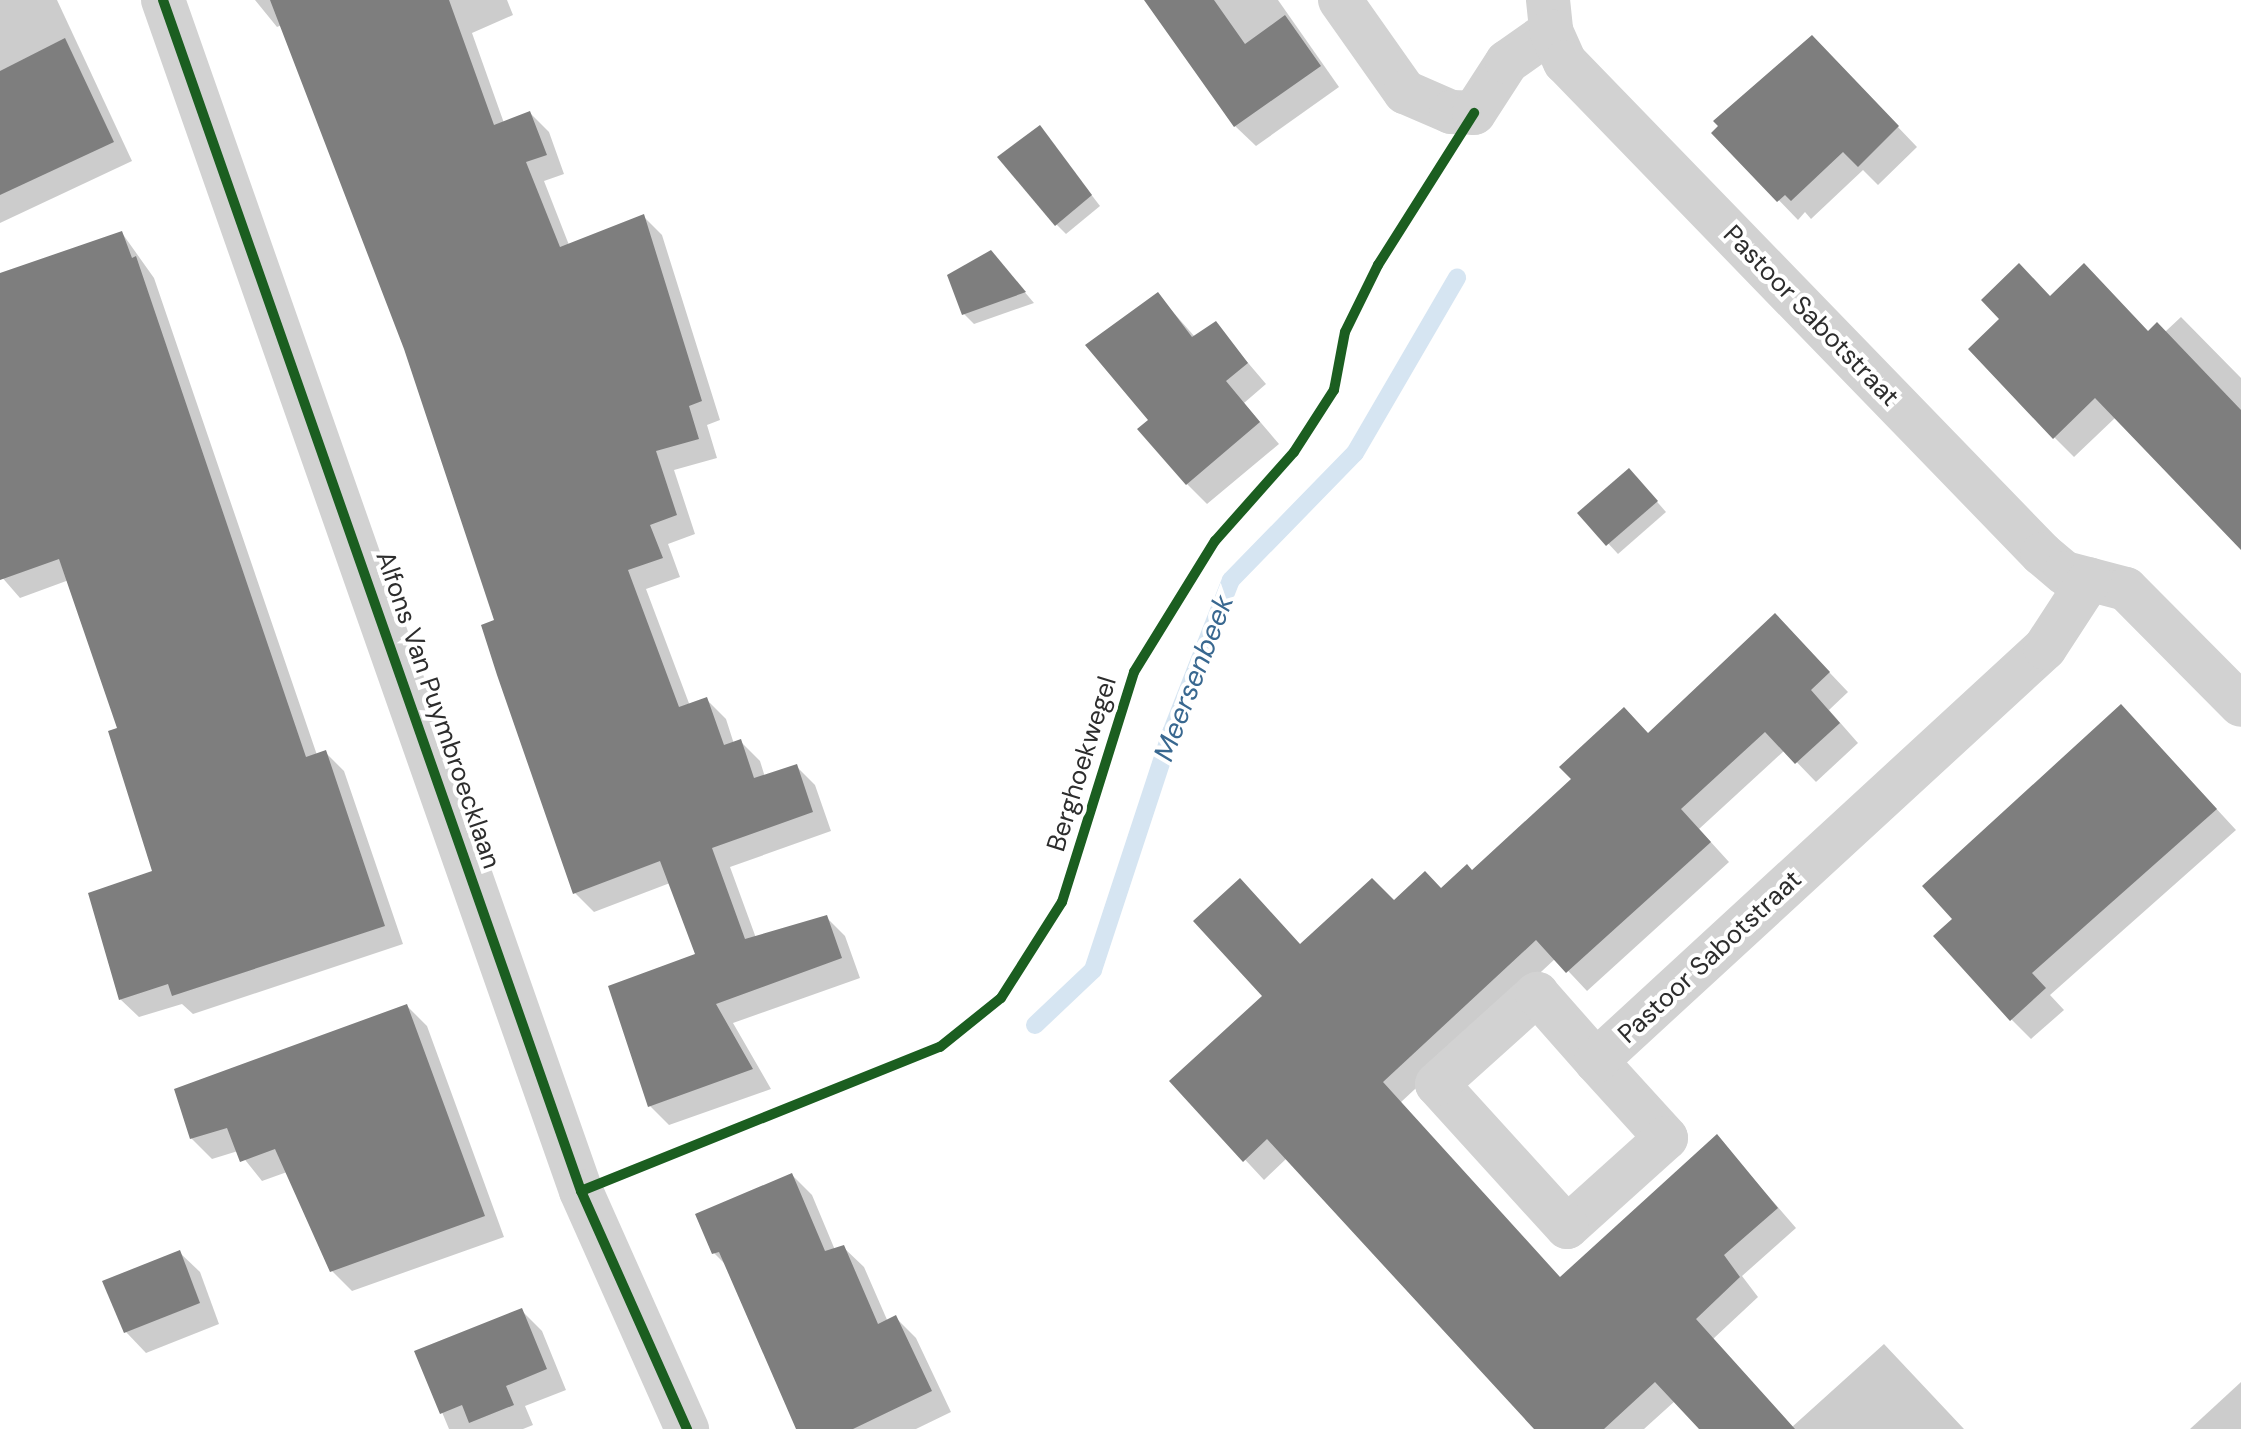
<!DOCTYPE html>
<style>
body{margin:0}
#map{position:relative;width:2241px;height:1429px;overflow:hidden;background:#fff;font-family:"DM Sans",sans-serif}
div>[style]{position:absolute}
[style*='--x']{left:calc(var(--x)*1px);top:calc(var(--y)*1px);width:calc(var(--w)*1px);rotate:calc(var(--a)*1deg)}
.shadow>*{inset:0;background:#0003}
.stream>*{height:18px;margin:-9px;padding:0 9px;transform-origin:9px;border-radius:9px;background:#d6e5f2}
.building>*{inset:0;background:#7e7e7e}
.minor>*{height:44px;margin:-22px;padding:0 22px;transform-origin:22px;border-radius:22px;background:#d2d2d2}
.cycleway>*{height:10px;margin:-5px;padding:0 5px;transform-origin:5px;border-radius:5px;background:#1b5e20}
span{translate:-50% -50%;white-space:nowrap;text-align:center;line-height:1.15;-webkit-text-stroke:8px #fff;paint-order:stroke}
.street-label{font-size:26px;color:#2d2d2d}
.water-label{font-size:28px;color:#396890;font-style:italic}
</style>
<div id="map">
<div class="shadow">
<i style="clip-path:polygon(0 0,57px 0,132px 161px,0 223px)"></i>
<i style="clip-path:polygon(255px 0,507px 0,513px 15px,472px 33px,504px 123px,530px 113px,549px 132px,564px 174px,544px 181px,569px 245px,643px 216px,662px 235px,720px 420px,707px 425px,717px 458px,674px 470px,695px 534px,668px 544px,680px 577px,646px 589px,690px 706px,707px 700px,726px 719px,734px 744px,741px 742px,760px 761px,765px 777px,796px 766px,815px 785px,831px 831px,730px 867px,756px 938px,826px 917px,845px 936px,860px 978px,733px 1023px,771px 1089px,669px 1125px,650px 1106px,697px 955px,670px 883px,594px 912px,575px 893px,497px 621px,406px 348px,282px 25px,277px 27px)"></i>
<i style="clip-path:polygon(1147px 0,1278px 0,1339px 87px,1256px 146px,1235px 126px)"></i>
<i style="clip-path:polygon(1831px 57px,1917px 147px,1878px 185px,1863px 170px,1811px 219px,1805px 212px,1798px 220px,1714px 133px)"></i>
<i style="clip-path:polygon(1040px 128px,1100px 206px,1066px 234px,1056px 224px)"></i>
<i style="clip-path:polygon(122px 233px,154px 278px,317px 755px,325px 752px,344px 771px,403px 944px,193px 1014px,182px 1004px,139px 1017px,120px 999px,155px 872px,120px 729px,69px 580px,20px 598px,0 575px,0 276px)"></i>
<i style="clip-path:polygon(1000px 263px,1034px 303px,974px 324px,964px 314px)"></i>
<i style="clip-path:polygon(1158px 295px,1195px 337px,1215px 324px,1266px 384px,1244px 403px,1279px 444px,1207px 504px,1187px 484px,1151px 420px)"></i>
<i style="clip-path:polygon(2050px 298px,2148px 333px,2166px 331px,2181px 317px,2241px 378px,2241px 547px,2116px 417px,2074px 457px,2054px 437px)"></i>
<i style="clip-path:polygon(1638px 480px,1666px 512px,1618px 554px,1580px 513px)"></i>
<i style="clip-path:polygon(1794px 635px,1848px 692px,1829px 710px,1858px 743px,1816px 782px,1785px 750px,1699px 829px,1729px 862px,1587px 991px,1556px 958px,1400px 1103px,1561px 1279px,1717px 1137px,1796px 1228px,1742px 1276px,1758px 1297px,1713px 1339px,1792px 1427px,1884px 1344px,1964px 1429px,1701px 1429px,1675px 1401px,1644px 1429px,1535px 1429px,1287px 1158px,1264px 1180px,1172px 1081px,1265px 996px,1301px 946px,1394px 902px,1442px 890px,1472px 872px,1649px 735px)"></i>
<i style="clip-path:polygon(2141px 727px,2236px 830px,2050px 995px,2064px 1010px,2031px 1039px,2011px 1019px)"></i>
<i style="clip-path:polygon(407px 1006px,427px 1026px,504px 1237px,352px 1291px,332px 1271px,287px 1172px,262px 1181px,238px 1151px,212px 1159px,191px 1138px)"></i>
<i style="clip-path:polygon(792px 1175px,812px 1195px,835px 1250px,843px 1247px,864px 1267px,888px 1322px,896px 1318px,916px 1338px,951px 1412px,916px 1429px,800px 1429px,728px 1267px,714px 1253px)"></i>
<i style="clip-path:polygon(179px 1252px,200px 1272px,219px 1324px,146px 1353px,126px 1332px)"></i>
<i style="clip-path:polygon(521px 1310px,542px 1331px,566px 1390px,525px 1406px,533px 1425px,523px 1429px,449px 1429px,417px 1352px)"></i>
<i style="clip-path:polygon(2241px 1382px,2241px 1429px,2190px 1429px)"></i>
</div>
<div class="stream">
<i style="--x:1035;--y:1025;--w:80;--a:-43.5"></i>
<i style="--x:1093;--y:970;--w:250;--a:-71.8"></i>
<i style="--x:1171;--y:733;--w:164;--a:-68.6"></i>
<i style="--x:1231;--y:580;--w:177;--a:-45.7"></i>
<i style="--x:1355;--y:453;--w:203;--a:-59.8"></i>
</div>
<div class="building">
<i style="clip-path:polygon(270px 0,449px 0,494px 125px,530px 111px,547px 155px,526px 162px,560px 247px,644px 214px,702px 401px,689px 406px,699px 439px,656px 451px,677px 515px,650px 525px,663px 558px,628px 570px,679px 707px,707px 697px,724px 745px,741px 739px,754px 778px,797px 764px,813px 812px,712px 848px,745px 939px,827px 915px,842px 958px,716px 1004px,753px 1069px,648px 1107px,608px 986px,695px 954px,660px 861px,573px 894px,497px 675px,481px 625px,494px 620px,404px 349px)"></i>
<i style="clip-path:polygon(1144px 0,1214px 0,1245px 44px,1285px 15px,1321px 66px,1234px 127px)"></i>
<i style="clip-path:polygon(1812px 35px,1899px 126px,1858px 167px,1843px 152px,1791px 201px,1785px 195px,1777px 202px,1711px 133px,1718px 126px,1713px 121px)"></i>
<i style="clip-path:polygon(65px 38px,114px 142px,0 195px,0 71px)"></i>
<i style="clip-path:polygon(1040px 125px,1092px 195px,1055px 226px,997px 157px)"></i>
<i style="clip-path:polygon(122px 231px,132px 258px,136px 256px,306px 757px,326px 750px,385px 926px,172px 996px,168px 984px,119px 1000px,88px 893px,152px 871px,108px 731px,117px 728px,59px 559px,0 580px,0 273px)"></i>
<i style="clip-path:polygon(991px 250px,1026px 292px,962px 315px,947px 275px)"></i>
<i style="clip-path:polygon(2019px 263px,2050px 296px,2084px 263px,2148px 331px,2157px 322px,2241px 410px,2241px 550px,2095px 398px,2053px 439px,1968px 349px,1999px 319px,1981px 300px)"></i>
<i style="clip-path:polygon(1158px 292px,1192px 337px,1216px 321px,1248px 363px,1226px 381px,1260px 422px,1186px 485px,1137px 429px,1148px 420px,1085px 345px)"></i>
<i style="clip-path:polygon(1629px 468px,1658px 501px,1606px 546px,1577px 513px)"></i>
<i style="clip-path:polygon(1775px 613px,1830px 672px,1811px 690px,1840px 723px,1795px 764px,1765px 732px,1681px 809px,1711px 842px,1566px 973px,1536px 940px,1383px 1082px,1560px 1277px,1717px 1134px,1778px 1208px,1724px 1255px,1740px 1277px,1696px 1319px,1795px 1429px,1699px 1429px,1655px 1382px,1604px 1429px,1534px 1429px,1267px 1139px,1243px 1162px,1169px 1081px,1262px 996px,1193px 921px,1240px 878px,1300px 944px,1372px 878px,1394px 900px,1425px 871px,1441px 888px,1467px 864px,1472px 870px,1571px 779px,1559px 767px,1624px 707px,1648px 733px)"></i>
<i style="clip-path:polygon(2121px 704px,2217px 809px,2032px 973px,2046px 988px,2010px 1021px,1933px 936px,1952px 919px,1922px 886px)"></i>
<i style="clip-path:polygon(407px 1004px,485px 1216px,330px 1272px,275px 1149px,240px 1162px,227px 1128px,190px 1139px,174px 1089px)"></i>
<i style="clip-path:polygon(792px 1173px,825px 1251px,844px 1245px,878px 1324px,896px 1315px,932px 1391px,853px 1429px,796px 1429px,719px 1252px,712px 1254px,695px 1214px)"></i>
<i style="clip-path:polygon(180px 1250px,200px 1303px,124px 1333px,102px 1281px)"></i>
<i style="clip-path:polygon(522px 1308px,547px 1369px,506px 1386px,514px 1405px,469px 1423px,462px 1405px,440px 1414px,414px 1351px)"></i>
</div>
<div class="minor">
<i style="--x:163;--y:0;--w:1262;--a:70.66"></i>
<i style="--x:581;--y:1191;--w:261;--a:66"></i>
<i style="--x:1340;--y:0;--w:113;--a:54.8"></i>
<i style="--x:1405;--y:92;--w:50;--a:23.5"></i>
<i style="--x:1451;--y:112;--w:23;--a:2"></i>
<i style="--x:1474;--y:113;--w:61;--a:-57.1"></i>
<i style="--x:1507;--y:62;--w:54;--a:-35.2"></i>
<i style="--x:1548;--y:0;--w:31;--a:84"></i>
<i style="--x:1551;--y:31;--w:34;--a:66"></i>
<i style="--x:1565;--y:62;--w:685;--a:45.89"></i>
<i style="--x:2042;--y:554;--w:30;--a:40"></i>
<i style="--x:2065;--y:573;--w:63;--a:14.7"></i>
<i style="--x:2126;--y:589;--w:163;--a:45.2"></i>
<i style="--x:1596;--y:1061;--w:104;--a:47.7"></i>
<i style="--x:1666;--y:1138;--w:133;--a:138"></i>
<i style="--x:1567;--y:1227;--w:193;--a:-132.3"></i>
<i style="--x:1437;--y:1084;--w:135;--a:-42"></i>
<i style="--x:1537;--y:994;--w:89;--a:48.6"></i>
<i style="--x:1596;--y:1061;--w:610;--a:-42.61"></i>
<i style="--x:2045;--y:648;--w:82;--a:-56.9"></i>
</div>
<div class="cycleway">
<i style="--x:163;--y:0;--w:1262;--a:70.66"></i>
<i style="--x:581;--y:1191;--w:261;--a:66"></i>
<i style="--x:581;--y:1191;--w:387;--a:-21.9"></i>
<i style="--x:940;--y:1047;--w:78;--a:-38.8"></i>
<i style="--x:1001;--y:998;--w:114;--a:-57.6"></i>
<i style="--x:1062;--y:902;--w:241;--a:-72.6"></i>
<i style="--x:1134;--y:672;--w:154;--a:-58.3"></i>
<i style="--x:1215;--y:541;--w:119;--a:-48.4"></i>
<i style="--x:1294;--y:452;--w:74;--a:-57.2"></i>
<i style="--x:1334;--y:390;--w:59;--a:-79.3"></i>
<i style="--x:1345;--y:332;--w:75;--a:-63.8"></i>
<i style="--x:1378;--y:265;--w:180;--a:-57.7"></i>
</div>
<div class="street-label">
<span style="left:1811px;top:316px;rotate:46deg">Pastoor Sabotstraat</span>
<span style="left:438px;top:710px;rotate:71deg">Alfons Van Puymbroecklaan</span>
<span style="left:1082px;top:764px;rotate:-73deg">Berghoekwegel</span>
<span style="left:1710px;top:957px;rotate:-43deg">Pastoor Sabotstraat</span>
</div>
<div class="water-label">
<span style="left:1194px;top:678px;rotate:-69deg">Meersenbeek</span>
</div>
</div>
